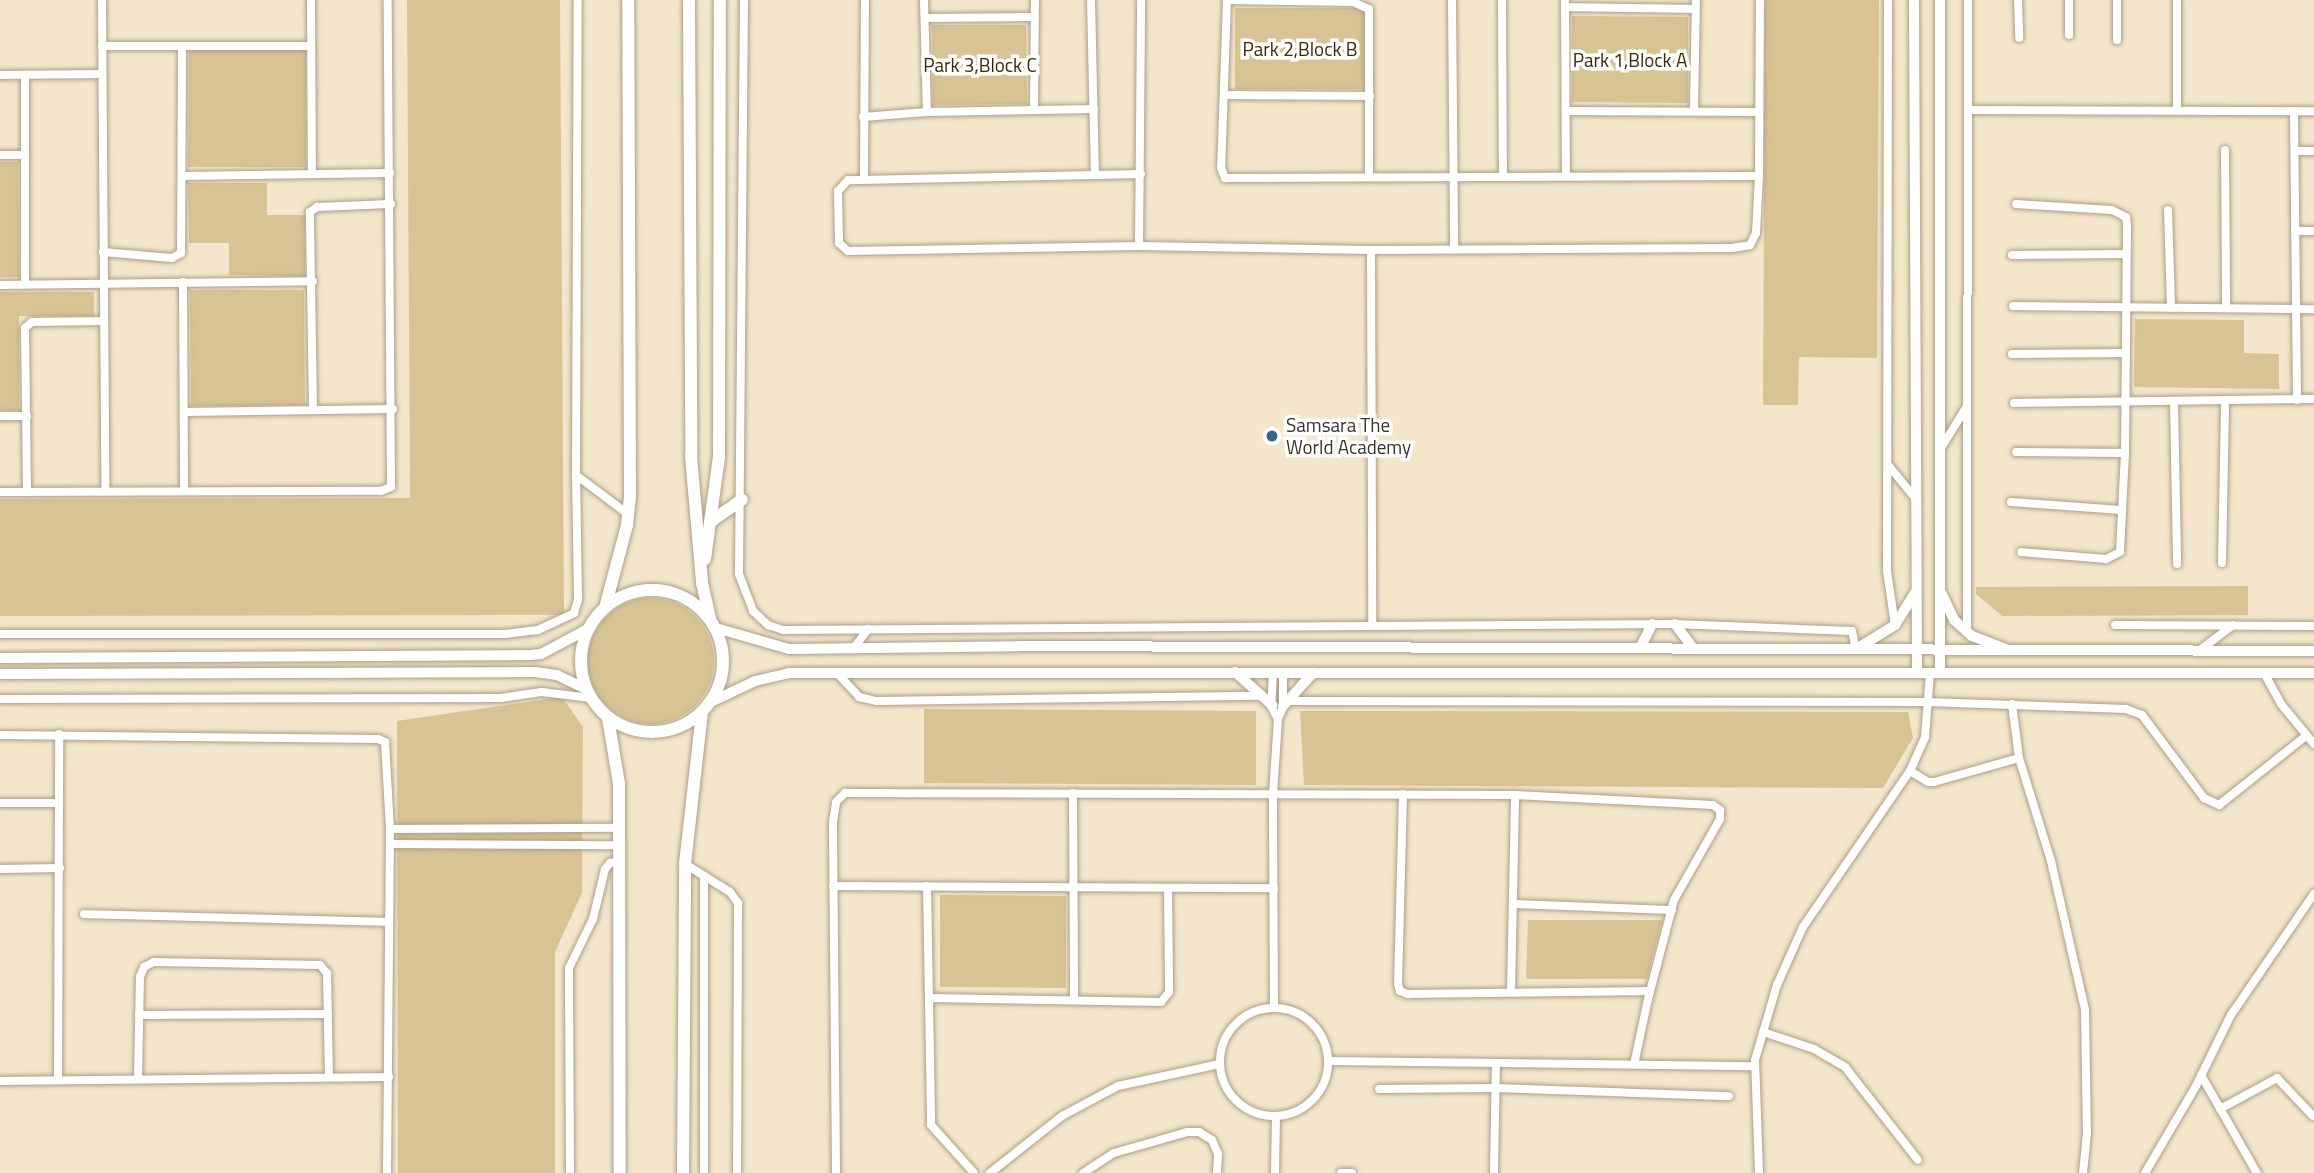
<!DOCTYPE html>
<style>
body{margin:0}
#map{position:relative;width:2314px;height:1173px;overflow:hidden;background:#f3e6cb;font-family:"Titillium Web",sans-serif}
div>[style]{position:absolute}
[style*='--x']{left:calc(var(--x)*1px);top:calc(var(--y)*1px);width:calc(var(--w)*1px);rotate:calc(var(--a)*1deg)}
.green>*{inset:0;background:#d8c395}
.round{border-radius:50%}
.roads{filter:drop-shadow(0 0 2px #ab9f85) drop-shadow(0 0 2px #ab9f85)}
.minor>*{height:8px;margin:-4px;padding:0 4px;transform-origin:4px;border-radius:4px;background:#fff}
.minor>.ring{margin:-4px;padding:0;box-sizing:content-box;background:none;border:8px solid #fff;border-radius:50%}
.tertiary>*{height:10px;margin:-5px;padding:0 5px;transform-origin:5px;border-radius:5px;background:#fff}
.secondary>*{height:12px;margin:-6px;padding:0 6px;transform-origin:6px;border-radius:6px;background:#fff}
.secondary>.ring{margin:-6px;padding:0;box-sizing:content-box;background:none;border:12px solid #fff;border-radius:50%}
.dots>*{width:19px;height:19px;translate:-50% -50%;box-sizing:border-box;border:4px solid #fff;border-radius:50%}
span{translate:-50% -50%;white-space:nowrap;text-align:center;line-height:1.15;-webkit-text-stroke:7px #fff;paint-order:stroke}
.park-label{font-size:19px;color:#392a02}
.poi-label{font-size:19px;color:#383429}
.left{translate:0 -50%;text-align:left}
</style>
<div id="map">
<div class="green">
<i style="clip-path:polygon(407px 0,560px 0,564px 615px,0 616px,0 499px,410px 498px)"></i>
<i style="clip-path:polygon(1765px 0,1879px 0,1877px 358px,1799px 357px,1798px 405px,1763px 405px)"></i>
<i style="clip-path:polygon(1235px 8px,1365px 8px,1365px 89px,1235px 89px)"></i>
<i style="clip-path:polygon(1572px 16px,1688px 17px,1688px 103px,1572px 102px)"></i>
<i style="clip-path:polygon(932px 25px,1026px 25px,1027px 104px,933px 105px)"></i>
<i style="clip-path:polygon(189px 49px,306px 50px,306px 167px,188px 167px)"></i>
<i style="clip-path:polygon(0 162px,18px 162px,19px 277px,0 277px)"></i>
<i style="clip-path:polygon(188px 183px,267px 183px,267px 215px,305px 215px,305px 276px,229px 275px,229px 243px,189px 243px)"></i>
<i style="clip-path:polygon(190px 290px,304px 290px,305px 405px,191px 406px)"></i>
<i style="clip-path:polygon(0 292px,94px 292px,94px 316px,19px 316px,19px 410px,0 410px)"></i>
<i style="clip-path:polygon(2135px 319px,2244px 320px,2244px 353px,2279px 354px,2279px 389px,2134px 387px)"></i>
<i style="clip-path:polygon(2248px 586px,2248px 615px,2002px 616px,1976px 594px,1976px 587px)"></i>
<i class="round" style="left:588px;top:598px;width:126px;height:126px"></i>
<i style="clip-path:polygon(562px 697px,583px 727px,582px 893px,555px 952px,555px 1173px,398px 1173px,397px 721px)"></i>
<i style="clip-path:polygon(924px 709px,1256px 711px,1256px 785px,924px 783px)"></i>
<i style="clip-path:polygon(1300px 711px,1908px 712px,1913px 738px,1883px 788px,1304px 785px)"></i>
<i style="clip-path:polygon(940px 895px,1066px 896px,1066px 988px,940px 987px)"></i>
<i style="clip-path:polygon(1528px 920px,1662px 920px,1647px 979px,1526px 979px)"></i>
</div>
<div class="roads">
<div class="minor">
<i style="--x:102;--y:0;--w:491;--a:89.6"></i>
<i style="--x:311;--y:0;--w:174;--a:89.7"></i>
<i style="--x:744;--y:0;--w:574;--a:90.5"></i>
<i style="--x:739;--y:574;--w:40;--a:69"></i>
<i style="--x:753;--y:611;--w:21;--a:43"></i>
<i style="--x:768;--y:625;--w:16;--a:18"></i>
<i style="--x:783;--y:630;--w:892;--a:-0.39"></i>
<i style="--x:1675;--y:624;--w:177;--a:2.3"></i>
<i style="--x:1852;--y:631;--w:19;--a:78"></i>
<i style="--x:924;--y:0;--w:112;--a:88.5"></i>
<i style="--x:1091;--y:0;--w:175;--a:88.7"></i>
<i style="--x:1227;--y:0;--w:168;--a:92"></i>
<i style="--x:1221;--y:168;--w:11;--a:68"></i>
<i style="--x:1225;--y:178;--w:534;--a:-0.21"></i>
<i style="--x:1227;--y:0;--w:126;--a:0.9"></i>
<i style="--x:1353;--y:2;--w:17;--a:24"></i>
<i style="--x:1369;--y:9;--w:167;--a:90"></i>
<i style="--x:1452;--y:0;--w:247;--a:89.5"></i>
<i style="--x:1502;--y:0;--w:177;--a:89.7"></i>
<i style="--x:1565;--y:0;--w:176;--a:89.7"></i>
<i style="--x:1888;--y:0;--w:571;--a:90.1"></i>
<i style="--x:1887;--y:571;--w:55;--a:81.6"></i>
<i style="--x:2018;--y:0;--w:38;--a:88"></i>
<i style="--x:2069;--y:0;--w:35;--a:90"></i>
<i style="--x:1565;--y:7;--w:130;--a:0.9"></i>
<i style="--x:925;--y:18;--w:110;--a:-0.5"></i>
<i style="--x:2117;--y:40;--w:40;--a:-90"></i>
<i style="--x:102;--y:46;--w:209;--a:0"></i>
<i style="--x:0;--y:75;--w:102;--a:-0.6"></i>
<i style="--x:1225;--y:95;--w:145;--a:0.4"></i>
<i style="--x:1034;--y:110;--w:110;--a:-89.5"></i>
<i style="--x:1694;--y:110;--w:110;--a:-89"></i>
<i style="--x:1968;--y:110;--w:346;--a:0.2"></i>
<i style="--x:1566;--y:111;--w:193;--a:0.3"></i>
<i style="--x:2177;--y:111;--w:111;--a:-90"></i>
<i style="--x:2294;--y:111;--w:289;--a:89.4"></i>
<i style="--x:863;--y:117;--w:64;--a:-4.5"></i>
<i style="--x:927;--y:112;--w:167;--a:-1"></i>
<i style="--x:2225;--y:150;--w:158;--a:89.6"></i>
<i style="--x:2295;--y:151;--w:19;--a:0"></i>
<i style="--x:0;--y:155;--w:25;--a:0"></i>
<i style="--x:1141;--y:174;--w:293;--a:178.8"></i>
<i style="--x:848;--y:180;--w:15;--a:132"></i>
<i style="--x:838;--y:191;--w:52;--a:88.9"></i>
<i style="--x:839;--y:243;--w:12;--a:42"></i>
<i style="--x:848;--y:251;--w:291;--a:-1"></i>
<i style="--x:1139;--y:246;--w:232;--a:1"></i>
<i style="--x:1371;--y:250;--w:361;--a:-0.3"></i>
<i style="--x:1732;--y:248;--w:18;--a:-9"></i>
<i style="--x:1750;--y:245;--w:13;--a:-63"></i>
<i style="--x:1756;--y:233;--w:57;--a:-87"></i>
<i style="--x:1759;--y:176;--w:176;--a:-89.7"></i>
<i style="--x:182;--y:176;--w:208;--a:-0.8"></i>
<i style="--x:864;--y:178;--w:178;--a:-89.7"></i>
<i style="--x:2016;--y:204;--w:96;--a:3.6"></i>
<i style="--x:2112;--y:210;--w:16;--a:27"></i>
<i style="--x:2126;--y:217;--w:8;--a:83"></i>
<i style="--x:2127;--y:225;--w:228;--a:90.5"></i>
<i style="--x:2125;--y:453;--w:99;--a:92.9"></i>
<i style="--x:2120;--y:552;--w:16;--a:153"></i>
<i style="--x:2106;--y:559;--w:85;--a:-175.3"></i>
<i style="--x:2168;--y:210;--w:98;--a:88.2"></i>
<i style="--x:2295;--y:231;--w:19;--a:0"></i>
<i style="--x:1139;--y:246;--w:246;--a:-89.5"></i>
<i style="--x:1371;--y:250;--w:374;--a:89.8"></i>
<i style="--x:103;--y:252;--w:69;--a:5"></i>
<i style="--x:172;--y:258;--w:10;--a:-29"></i>
<i style="--x:181;--y:253;--w:207;--a:-89.7"></i>
<i style="--x:2012;--y:255;--w:114;--a:-0.5"></i>
<i style="--x:183;--y:282;--w:208;--a:89.7"></i>
<i style="--x:25;--y:284;--w:209;--a:-90"></i>
<i style="--x:0;--y:285;--w:313;--a:-0.7"></i>
<i style="--x:2013;--y:306;--w:301;--a:0.6"></i>
<i style="--x:2012;--y:354;--w:113;--a:-0.5"></i>
<i style="--x:2174;--y:401;--w:163;--a:88.9"></i>
<i style="--x:2014;--y:403;--w:300;--a:-0.8"></i>
<i style="--x:313;--y:410;--w:198;--a:-90.9"></i>
<i style="--x:310;--y:212;--w:9;--a:-36"></i>
<i style="--x:317;--y:207;--w:74;--a:-2.3"></i>
<i style="--x:184;--y:412;--w:209;--a:-0.8"></i>
<i style="--x:0;--y:416;--w:27;--a:0"></i>
<i style="--x:1941;--y:448;--w:49;--a:-58.2"></i>
<i style="--x:2016;--y:452;--w:109;--a:0.5"></i>
<i style="--x:1888;--y:465;--w:44;--a:50.5"></i>
<i style="--x:576;--y:475;--w:65;--a:36.9"></i>
<i style="--x:0;--y:492;--w:381;--a:-0.2"></i>
<i style="--x:381;--y:491;--w:11;--a:-22"></i>
<i style="--x:391;--y:487;--w:487;--a:-90.4"></i>
<i style="--x:27;--y:492;--w:164;--a:-90.7"></i>
<i style="--x:25;--y:328;--w:9;--a:-41"></i>
<i style="--x:32;--y:322;--w:72;--a:-0.8"></i>
<i style="--x:2011;--y:502;--w:110;--a:4.2"></i>
<i style="--x:2222;--y:563;--w:163;--a:-88.9"></i>
<i style="--x:2115;--y:625;--w:199;--a:0.3"></i>
<i style="--x:1967;--y:631;--w:631;--a:-89.91"></i>
<i style="--x:0;--y:634;--w:505;--a:0"></i>
<i style="--x:505;--y:634;--w:33;--a:-7"></i>
<i style="--x:538;--y:630;--w:40;--a:-25"></i>
<i style="--x:574;--y:613;--w:14;--a:-73"></i>
<i style="--x:578;--y:600;--w:125;--a:-90.9"></i>
<i style="--x:576;--y:475;--w:475;--a:-89.8"></i>
<i style="--x:853;--y:649;--w:25;--a:-53"></i>
<i style="--x:2200;--y:650;--w:41;--a:-37.1"></i>
<i style="--x:837;--y:673;--w:33;--a:47"></i>
<i style="--x:859;--y:697;--w:18;--a:13"></i>
<i style="--x:877;--y:701;--w:381;--a:-0.8"></i>
<i style="--x:1273;--y:673;--w:33;--a:93"></i>
<i style="--x:1271;--y:706;--w:15;--a:62"></i>
<i style="--x:1278;--y:719;--w:13;--a:-67"></i>
<i style="--x:1283;--y:707;--w:34;--a:-90"></i>
<i style="--x:2264;--y:673;--w:35;--a:61"></i>
<i style="--x:2281;--y:704;--w:52;--a:50.5"></i>
<i style="--x:0;--y:699;--w:501;--a:-0.11"></i>
<i style="--x:501;--y:698;--w:41;--a:-8.3"></i>
<i style="--x:542;--y:692;--w:49;--a:7"></i>
<i style="--x:1288;--y:701;--w:640;--a:0.09"></i>
<i style="--x:1928;--y:702;--w:198;--a:2"></i>
<i style="--x:2126;--y:709;--w:17;--a:21"></i>
<i style="--x:2142;--y:715;--w:104;--a:53.2"></i>
<i style="--x:2204;--y:798;--w:17;--a:25"></i>
<i style="--x:2219;--y:805;--w:112;--a:-38.5"></i>
<i style="--x:2012;--y:704;--w:54;--a:82.6"></i>
<i style="--x:2019;--y:758;--w:108;--a:72.7"></i>
<i style="--x:2051;--y:861;--w:153;--a:77.1"></i>
<i style="--x:2085;--y:1010;--w:123;--a:89.1"></i>
<i style="--x:2087;--y:1133;--w:40;--a:95.7"></i>
<i style="--x:0;--y:735;--w:378;--a:0.6"></i>
<i style="--x:378;--y:739;--w:8;--a:23"></i>
<i style="--x:385;--y:742;--w:87;--a:86.7"></i>
<i style="--x:390;--y:829;--w:344;--a:90.5"></i>
<i style="--x:1910;--y:771;--w:21;--a:31"></i>
<i style="--x:1928;--y:782;--w:6;--a:0"></i>
<i style="--x:1934;--y:782;--w:88;--a:-15.8"></i>
<i style="--x:1073;--y:793;--w:205;--a:89.7"></i>
<i style="--x:1403;--y:794;--w:190;--a:91.5"></i>
<i style="--x:1398;--y:984;--w:7;--a:74"></i>
<i style="--x:1400;--y:991;--w:9;--a:21"></i>
<i style="--x:1408;--y:994;--w:242;--a:-0.7"></i>
<i style="--x:0;--y:803;--w:59;--a:0"></i>
<i style="--x:390;--y:829;--w:229;--a:-0.3"></i>
<i style="--x:390;--y:844;--w:229;--a:0.3"></i>
<i style="--x:685;--y:864;--w:53;--a:31.9"></i>
<i style="--x:730;--y:892;--w:14;--a:54"></i>
<i style="--x:738;--y:903;--w:270;--a:90.2"></i>
<i style="--x:0;--y:869;--w:60;--a:-1"></i>
<i style="--x:833;--y:886;--w:441;--a:0.3"></i>
<i style="--x:927;--y:886;--w:239;--a:89"></i>
<i style="--x:931;--y:1125;--w:64;--a:48.1"></i>
<i style="--x:1513;--y:904;--w:159;--a:2.2"></i>
<i style="--x:84;--y:914;--w:305;--a:1.5"></i>
<i style="--x:1511;--y:991;--w:196;--a:-88.8"></i>
<i style="--x:929;--y:998;--w:232;--a:1"></i>
<i style="--x:1161;--y:1002;--w:13;--a:-51"></i>
<i style="--x:1169;--y:992;--w:9;--a:-90"></i>
<i style="--x:1169;--y:983;--w:95;--a:-90.6"></i>
<i class="ring" style="left:1220px;top:1008px;width:100px;height:100px"></i>
<i style="--x:1274;--y:1008;--w:214;--a:-90.3"></i>
<i style="--x:1273;--y:794;--w:75;--a:-86.2"></i>
<i style="--x:139;--y:1015;--w:189;--a:-0.3"></i>
<i style="--x:1763;--y:1032;--w:54;--a:18.4"></i>
<i style="--x:1814;--y:1049;--w:36;--a:30"></i>
<i style="--x:1845;--y:1067;--w:118;--a:51.9"></i>
<i style="--x:1329;--y:1061;--w:426;--a:0.7"></i>
<i style="--x:2201;--y:1075;--w:113;--a:60.3"></i>
<i style="--x:138;--y:1079;--w:102;--a:-88.9"></i>
<i style="--x:140;--y:977;--w:11;--a:-68"></i>
<i style="--x:144;--y:967;--w:11;--a:-27"></i>
<i style="--x:154;--y:962;--w:166;--a:1"></i>
<i style="--x:320;--y:965;--w:11;--a:49"></i>
<i style="--x:327;--y:973;--w:104;--a:88.9"></i>
<i style="--x:58;--y:1080;--w:346;--a:-89.8"></i>
<i style="--x:0;--y:1081;--w:389;--a:-0.6"></i>
<i style="--x:1379;--y:1089;--w:116;--a:-0.5"></i>
<i style="--x:1495;--y:1088;--w:234;--a:2"></i>
<i style="--x:2220;--y:1109;--w:65;--a:-28.5"></i>
<i style="--x:2277;--y:1078;--w:52;--a:46.5"></i>
<i style="--x:570;--y:1173;--w:205;--a:-90.3"></i>
<i style="--x:569;--y:968;--w:55;--a:-63.9"></i>
<i style="--x:593;--y:919;--w:51;--a:-76.5"></i>
<i style="--x:605;--y:869;--w:8;--a:-50"></i>
<i style="--x:610;--y:863;--w:8;--a:-7"></i>
<i style="--x:704;--y:1173;--w:297;--a:-90"></i>
<i style="--x:836;--y:1173;--w:351;--a:-90.5"></i>
<i style="--x:833;--y:822;--w:20;--a:-81"></i>
<i style="--x:836;--y:802;--w:13;--a:-45"></i>
<i style="--x:845;--y:793;--w:670;--a:0.17"></i>
<i style="--x:1515;--y:795;--w:198;--a:2.9"></i>
<i style="--x:1713;--y:805;--w:9;--a:36"></i>
<i style="--x:1720;--y:810;--w:9;--a:90"></i>
<i style="--x:1720;--y:819;--w:93;--a:119.6"></i>
<i style="--x:1674;--y:900;--w:102;--a:104.7"></i>
<i style="--x:1648;--y:999;--w:67;--a:102"></i>
<i style="--x:990;--y:1173;--w:92;--a:-38.4"></i>
<i style="--x:1062;--y:1116;--w:64;--a:-28.2"></i>
<i style="--x:1118;--y:1086;--w:104;--a:-12.2"></i>
<i style="--x:1083;--y:1173;--w:37;--a:-33"></i>
<i style="--x:1114;--y:1153;--w:76;--a:-16"></i>
<i style="--x:1187;--y:1132;--w:12;--a:0"></i>
<i style="--x:1199;--y:1132;--w:15;--a:32"></i>
<i style="--x:1212;--y:1140;--w:15;--a:67"></i>
<i style="--x:1218;--y:1154;--w:19;--a:93"></i>
<i style="--x:1275;--y:1173;--w:57;--a:-89"></i>
<i style="--x:1341;--y:1173;--w:11;--a:0"></i>
<i style="--x:1494;--y:1173;--w:110;--a:-89"></i>
<i style="--x:1759;--y:1173;--w:113;--a:-92"></i>
<i style="--x:1755;--y:1060;--w:78;--a:-73.7"></i>
<i style="--x:1777;--y:985;--w:64;--a:-65.9"></i>
<i style="--x:1803;--y:927;--w:189;--a:-55.6"></i>
<i style="--x:1910;--y:771;--w:37;--a:-66"></i>
<i style="--x:1925;--y:737;--w:64;--a:-85.5"></i>
<i style="--x:2145;--y:1173;--w:101;--a:-59.6"></i>
<i style="--x:2196;--y:1086;--w:79;--a:-63.8"></i>
<i style="--x:2231;--y:1015;--w:147;--a:-55.6"></i>
</div>
<div class="tertiary">
<i style="--x:1914;--y:0;--w:673;--a:89.74"></i>
<i style="--x:1940;--y:0;--w:673;--a:90"></i>
<i style="--x:1942;--y:594;--w:29;--a:65"></i>
<i style="--x:1954;--y:620;--w:24;--a:42"></i>
<i style="--x:1972;--y:636;--w:36;--a:21"></i>
<i style="--x:1675;--y:624;--w:31;--a:53"></i>
<i style="--x:716;--y:628;--w:76;--a:16"></i>
<i style="--x:789;--y:649;--w:230;--a:-0.7"></i>
<i style="--x:1019;--y:646;--w:1295;--a:0.22"></i>
<i style="--x:1640;--y:648;--w:27;--a:-63"></i>
<i style="--x:1858;--y:648;--w:44;--a:-31.9"></i>
<i style="--x:1895;--y:625;--w:38;--a:-58"></i>
<i style="--x:0;--y:658;--w:531;--a:-0.32"></i>
<i style="--x:531;--y:655;--w:10;--a:-6"></i>
<i style="--x:541;--y:654;--w:51;--a:-28.1"></i>
<i style="--x:1235;--y:672;--w:50;--a:41.7"></i>
<i style="--x:0;--y:674;--w:535;--a:-0.21"></i>
<i style="--x:535;--y:672;--w:22;--a:8"></i>
<i style="--x:557;--y:675;--w:32;--a:26"></i>
<i style="--x:711;--y:702;--w:49;--a:-25.5"></i>
<i style="--x:755;--y:681;--w:36;--a:-13"></i>
<i style="--x:790;--y:673;--w:1524;--a:0"></i>
<i style="--x:1283;--y:706;--w:45;--a:-47.7"></i>
</div>
<div class="secondary">
<i style="--x:689;--y:0;--w:456;--a:89.7"></i>
<i style="--x:691;--y:456;--w:127;--a:85"></i>
<i style="--x:702;--y:583;--w:36;--a:77"></i>
<i style="--x:710;--y:522;--w:39;--a:-35"></i>
<i style="--x:705;--y:559;--w:103;--a:-82.2"></i>
<i style="--x:719;--y:457;--w:457;--a:-89.9"></i>
<i class="ring" style="left:581px;top:590px;width:130px;height:130px"></i>
<i style="--x:606;--y:604;--w:82;--a:-75.1"></i>
<i style="--x:627;--y:525;--w:27;--a:-84"></i>
<i style="--x:630;--y:498;--w:498;--a:-90.2"></i>
<i style="--x:608;--y:718;--w:67;--a:80.5"></i>
<i style="--x:619;--y:784;--w:389;--a:89.9"></i>
<i style="--x:683;--y:1173;--w:309;--a:-89.6"></i>
<i style="--x:685;--y:864;--w:152;--a:-83.6"></i>
</div>
</div>
<div class="dots">
<i style="left:1272px;top:436px;background:#316883"></i>
</div>
<div class="park-label">
<span style="left:1300px;top:49px">Park 2,Block B</span>
<span style="left:1630px;top:60px">Park 1,Block A</span>
<span style="left:980px;top:65px">Park 3,Block C</span>
</div>
<div class="poi-label">
<span class="left" style="left:1286px;top:436px">Samsara The<br>World Academy</span>
</div>
</div>
